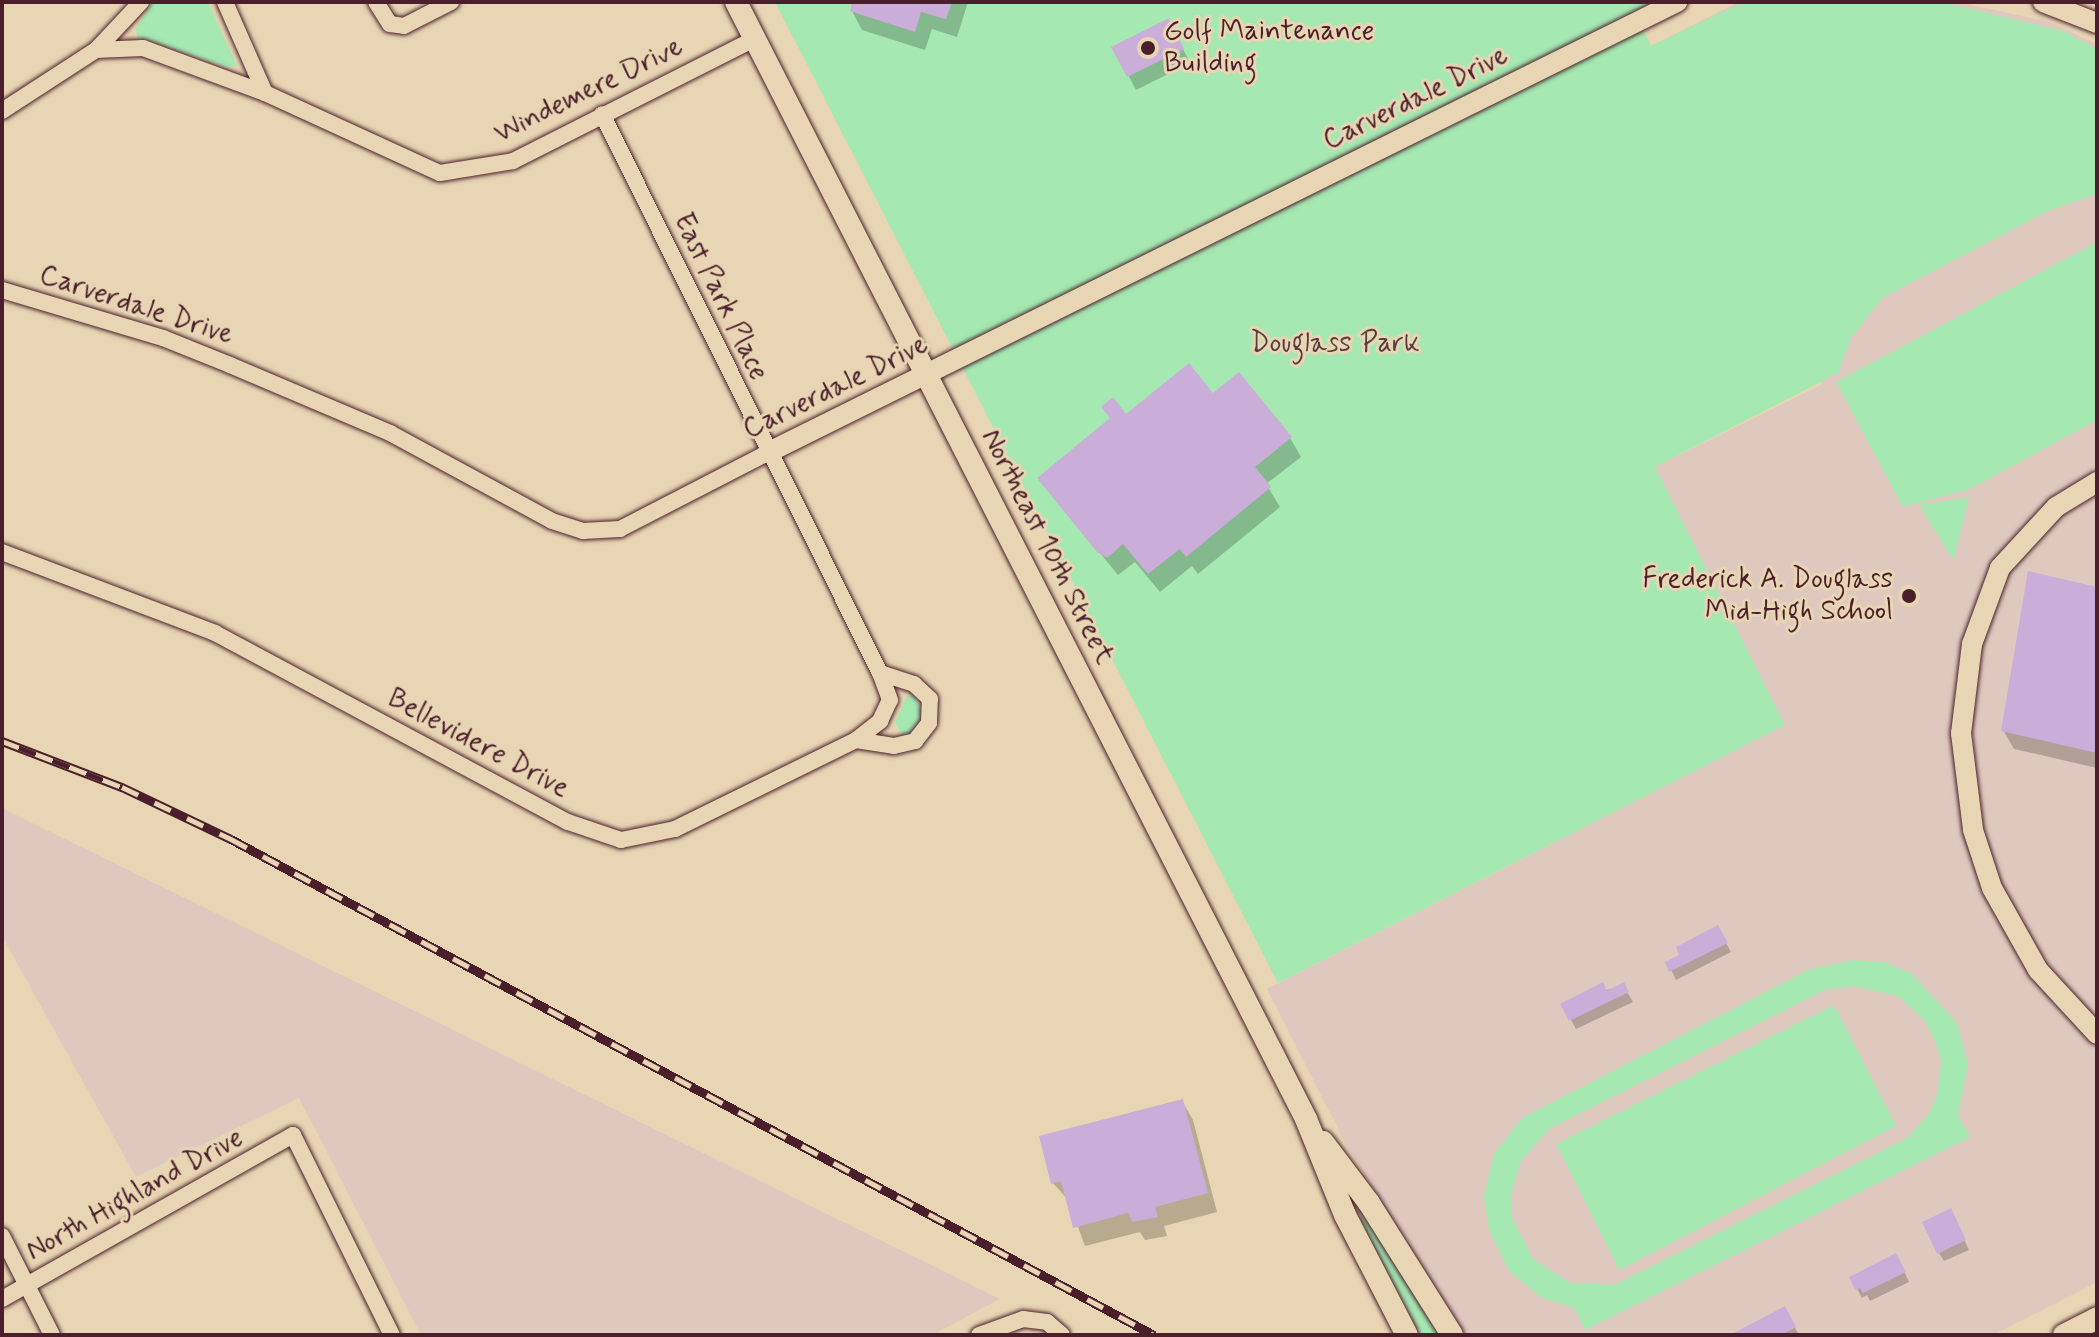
<!DOCTYPE html>
<style>
body{margin:0}
#map{position:relative;width:2099px;height:1337px;overflow:hidden;background:#e7d5b3;font-family:Mynerve,sans-serif}
div>[style]{position:absolute}
[style*='--x']{left:calc(var(--x)*1px);top:calc(var(--y)*1px);width:calc(var(--w)*1px);rotate:calc(var(--a)*1deg)}
.built>*{inset:0;background:#dfc9bf}
.green>*{inset:0;background:#a5e8b2}
.shadow>*{inset:0;background:#0003}
.building>*{inset:0;background:#cbadda}
.roads{filter:drop-shadow(0 0 2px #4a1f2b) drop-shadow(0 0 2px #4a1f2b)}
.minor>*{height:16px;margin:-8px;padding:0 8px;transform-origin:8px;border-radius:8px;background:#e7d5b3}
.tertiary>*{height:20px;margin:-10px;padding:0 10px;transform-origin:10px;border-radius:10px;background:#e7d5b3}
.secondary>*{height:22px;margin:-11px;padding:0 11px;transform-origin:11px;border-radius:11px;background:#e7d5b3}
.rail>*{height:9px;margin-top:-4.5px;transform-origin:0;background:repeating-linear-gradient(90deg,#e7d5b3 0 18px,#4a1f2b 0 36px);box-sizing:border-box;border-block:2px solid #4a1f2b}
.dots>*{width:22px;height:22px;translate:-50% -50%;box-sizing:border-box;border:4px solid #e7d5b3;border-radius:50%}
span{translate:-50% -50%;white-space:nowrap;text-align:center;line-height:1.15;-webkit-text-stroke:6px #e7d5b3;paint-order:stroke}
.poi-label{font-size:28px;color:#4a1f2b}
.left{translate:0 -50%;text-align:left}
.right{translate:-100% -50%;text-align:right}
.street-label{font-size:28px;color:#4a1f2b}
.park-label{font-size:28px;color:#583d3f}
.frame{position:absolute;inset:0;border:4px solid #4a1f2b;pointer-events:none}
</style>
<div id="map">
<div class="built">
<i style="clip-path:polygon(1739px 2px,1958px 2px,2049px 22px,2097px 44px,2097px 1282px,1993px 1335px,1466px 1335px,1348px 1148px,1267px 989px,1785px 725px,1655px 467px,1821px 385px,1651px 46px)"></i>
<i style="clip-path:polygon(2px 808px,1000px 1299px,932px 1335px,421px 1335px,299px 1098px,136px 1177px,2px 936px)"></i>
</div>
<div class="green">
<i style="clip-path:polygon(153px 2px,208px 2px,237px 66px,226px 67px,137px 37px,136px 28px)"></i>
<i style="clip-path:polygon(775px 2px,1653px 2px,1634px 11px,1651px 46px,1743px 2px,1941px 2px,2063px 31px,2097px 49px,2097px 194px,2048px 211px,1882px 298px,1851px 338px,1838px 373px,1655px 467px,1785px 725px,1278px 983px)"></i>
<i style="clip-path:polygon(2097px 242px,2097px 420px,1970px 489px,1903px 507px,1836px 382px)"></i>
<i style="clip-path:polygon(1969px 497px,1954px 558px,1952px 558px,1919px 505px)"></i>
<i style="clip-path:polygon(907px 696px,915px 696px,922px 713px,918px 725px,904px 737px,895px 723px)"></i>
<i style="clip-path:polygon(evenodd,1854px 960px,1885px 962px,1912px 974px,1957px 1023px,1968px 1064px,1958px 1115px,1970px 1137px,1585px 1330px,1574px 1308px,1542px 1298px,1509px 1271px,1489px 1230px,1484px 1196px,1494px 1154px,1522px 1118px,1810px 969px,1854px 960px,1852px 986px,1898px 996px,1925px 1021px,1935px 1041px,1941px 1060px,1937px 1095px,1929px 1114px,1907px 1138px,1614px 1285px,1570px 1283px,1533px 1259px,1511px 1215px,1511px 1194px,1521px 1161px,1549px 1129px,1825px 990px,1852px 986px)"></i>
<i style="clip-path:polygon(1834px 1005px,1896px 1126px,1619px 1270px,1556px 1144px)"></i>
<i style="clip-path:polygon(1366px 1215px,1439px 1335px,1421px 1335px,1358px 1220px)"></i>
</div>
<div class="shadow">
<i style="clip-path:polygon(854px 2px,968px 2px,957px 37px,932px 29px,925px 50px,862px 30px,852px 11px)"></i>
<i style="clip-path:polygon(1176px 35px,1190px 63px,1136px 90px,1114px 48px)"></i>
<i style="clip-path:polygon(1213px 396px,1290px 438px,1301px 457px,1266px 484px,1280px 507px,1198px 574px,1192px 566px,1160px 592px,1135px 562px,1118px 575px,1039px 478px,1126px 417px)"></i>
<i style="clip-path:polygon(2097px 589px,2097px 768px,2014px 749px,2003px 730px)"></i>
<i style="clip-path:polygon(1718px 928px,1731px 952px,1676px 980px,1668px 963px)"></i>
<i style="clip-path:polygon(1623px 985px,1633px 1002px,1576px 1029px,1562px 1004px)"></i>
<i style="clip-path:polygon(1182px 1101px,1193px 1120px,1217px 1212px,1164px 1226px,1167px 1236px,1145px 1240px,1140px 1232px,1085px 1246px,1068px 1200px,1053px 1183px)"></i>
<i style="clip-path:polygon(1955px 1220px,1969px 1250px,1944px 1261px,1939px 1253px)"></i>
<i style="clip-path:polygon(1901px 1264px,1909px 1282px,1870px 1301px,1867px 1295px,1862px 1298px,1851px 1278px)"></i>
<i style="clip-path:polygon(1784px 1308px,1799px 1335px,1734px 1335px)"></i>
</div>
<div class="building">
<i style="clip-path:polygon(852px 2px,952px 2px,946px 19px,921px 12px,915px 32px,850px 11px)"></i>
<i style="clip-path:polygon(1169px 18px,1184px 49px,1127px 77px,1111px 47px)"></i>
<i style="clip-path:polygon(1189px 363px,1213px 393px,1239px 372px,1292px 437px,1255px 467px,1271px 487px,1186px 557px,1180px 549px,1148px 574px,1123px 544px,1107px 558px,1097px 552px,1037px 478px,1110px 418px,1101px 407px,1113px 397px,1126px 414px)"></i>
<i style="clip-path:polygon(2028px 571px,2097px 587px,2097px 753px,2001px 731px)"></i>
<i style="clip-path:polygon(1718px 925px,1728px 943px,1669px 972px,1665px 962px,1679px 955px,1676px 947px)"></i>
<i style="clip-path:polygon(1603px 982px,1607px 991px,1624px 982px,1629px 992px,1569px 1021px,1560px 1004px)"></i>
<i style="clip-path:polygon(1183px 1099px,1208px 1193px,1155px 1207px,1158px 1217px,1132px 1222px,1128px 1213px,1073px 1228px,1061px 1181px,1051px 1184px,1039px 1136px)"></i>
<i style="clip-path:polygon(1951px 1208px,1966px 1240px,1937px 1254px,1922px 1222px)"></i>
<i style="clip-path:polygon(1896px 1253px,1906px 1272px,1863px 1293px,1860px 1288px,1855px 1290px,1849px 1277px)"></i>
<i style="clip-path:polygon(1785px 1306px,1796px 1327px,1781px 1335px,1730px 1335px)"></i>
</div>
<div class="roads">
<div class="minor">
<i style="--x:225;--y:2;--w:99;--a:66.3"></i>
<i style="--x:265;--y:93;--w:192;--a:24.6"></i>
<i style="--x:440;--y:173;--w:74;--a:-9.3"></i>
<i style="--x:513;--y:161;--w:271;--a:-26.8"></i>
<i style="--x:376;--y:2;--w:26;--a:58"></i>
<i style="--x:390;--y:24;--w:14;--a:8"></i>
<i style="--x:404;--y:26;--w:53;--a:-27.1"></i>
<i style="--x:96;--y:50;--w:47;--a:-2.4"></i>
<i style="--x:143;--y:48;--w:130;--a:20.2"></i>
<i style="--x:2;--y:111;--w:112;--a:-33"></i>
<i style="--x:96;--y:50;--w:66;--a:-46.8"></i>
<i style="--x:2;--y:290;--w:168;--a:16.6"></i>
<i style="--x:163;--y:338;--w:72;--a:21.9"></i>
<i style="--x:230;--y:365;--w:174;--a:23"></i>
<i style="--x:390;--y:433;--w:184;--a:28.5"></i>
<i style="--x:552;--y:521;--w:33;--a:18"></i>
<i style="--x:583;--y:531;--w:37;--a:-3"></i>
<i style="--x:620;--y:529;--w:165;--a:-27.3"></i>
<i style="--x:2;--y:552;--w:228;--a:20.8"></i>
<i style="--x:215;--y:633;--w:400;--a:28.2"></i>
<i style="--x:568;--y:822;--w:56;--a:18.8"></i>
<i style="--x:621;--y:840;--w:55;--a:-11.5"></i>
<i style="--x:675;--y:829;--w:202;--a:-26.2"></i>
<i style="--x:856;--y:740;--w:38;--a:9"></i>
<i style="--x:894;--y:746;--w:22;--a:-13"></i>
<i style="--x:915;--y:741;--w:23;--a:-52"></i>
<i style="--x:929;--y:723;--w:24;--a:-88"></i>
<i style="--x:930;--y:699;--w:22;--a:-137"></i>
<i style="--x:914;--y:684;--w:36;--a:-162"></i>
<i style="--x:880;--y:673;--w:624;--a:-116.44"></i>
<i style="--x:856;--y:740;--w:31;--a:-38"></i>
<i style="--x:880;--y:721;--w:23;--a:-65"></i>
<i style="--x:890;--y:700;--w:29;--a:-110"></i>
<i style="--x:2;--y:1236;--w:111;--a:63.2"></i>
<i style="--x:2;--y:1299;--w:334;--a:-29.4"></i>
<i style="--x:293;--y:1135;--w:223;--a:63.7"></i>
<i style="--x:979;--y:1335;--w:47;--a:-20"></i>
<i style="--x:1023;--y:1319;--w:24;--a:7"></i>
<i style="--x:1047;--y:1322;--w:20;--a:41"></i>
</div>
<div class="tertiary">
<i style="--x:2043;--y:2;--w:58;--a:21.3"></i>
<i style="--x:767;--y:453;--w:1016;--a:-26.36"></i>
<i style="--x:2097;--y:482;--w:48;--a:148.6"></i>
<i style="--x:2056;--y:507;--w:83;--a:132.6"></i>
<i style="--x:2000;--y:568;--w:81;--a:110.2"></i>
<i style="--x:1972;--y:644;--w:90;--a:97"></i>
<i style="--x:1961;--y:733;--w:98;--a:82.9"></i>
<i style="--x:1973;--y:830;--w:61;--a:71.9"></i>
<i style="--x:1992;--y:888;--w:94;--a:60.7"></i>
<i style="--x:2038;--y:970;--w:87;--a:47.3"></i>
</div>
<div class="secondary">
<i style="--x:736;--y:2;--w:1254;--a:62.96"></i>
<i style="--x:1306;--y:1119;--w:104;--a:67.9"></i>
<i style="--x:1345;--y:1215;--w:135;--a:62.7"></i>
<i style="--x:1323;--y:1142;--w:76;--a:53"></i>
<i style="--x:1369;--y:1203;--w:156;--a:57.8"></i>
<i style="--x:2064;--y:1335;--w:37;--a:-27"></i>
</div>
</div>
<div class="rail">
<i style="--x:2;--y:741;--w:129;--a:21"></i>
<i style="--x:122;--y:787;--w:121;--a:25.5"></i>
<i style="--x:231;--y:839;--w:1048;--a:28.25"></i>
</div>
<div class="dots">
<i style="left:1148px;top:48px;background:#4a1f2b"></i>
<i style="left:1909px;top:596px;background:#4a1f2b"></i>
</div>
<div class="poi-label">
<span class="left" style="left:1164px;top:48px">Golf Maintenance<br>Building</span>
<span class="right" style="left:1893px;top:596px">Frederick A. Douglass<br>Mid-High School</span>
</div>
<div class="street-label">
<span style="left:589px;top:91px;rotate:-26deg">Windemere Drive</span>
<span style="left:1416px;top:99px;rotate:-26deg">Carverdale Drive</span>
<span style="left:720px;top:297px;rotate:64deg">East Park Place</span>
<span style="left:136px;top:306px;rotate:18deg">Carverdale Drive</span>
<span style="left:836px;top:388px;rotate:-26deg">Carverdale Drive</span>
<span style="left:1047px;top:547px;rotate:63deg">Northeast 10th Street</span>
<span style="left:478px;top:744px;rotate:28deg">Bellevidere Drive</span>
<span style="left:135px;top:1195px;rotate:-29deg">North Highland Drive</span>
</div>
<div class="park-label">
<span style="left:1335px;top:344px">Douglass Park</span>
</div>
<div class="frame"></div>
</div>
